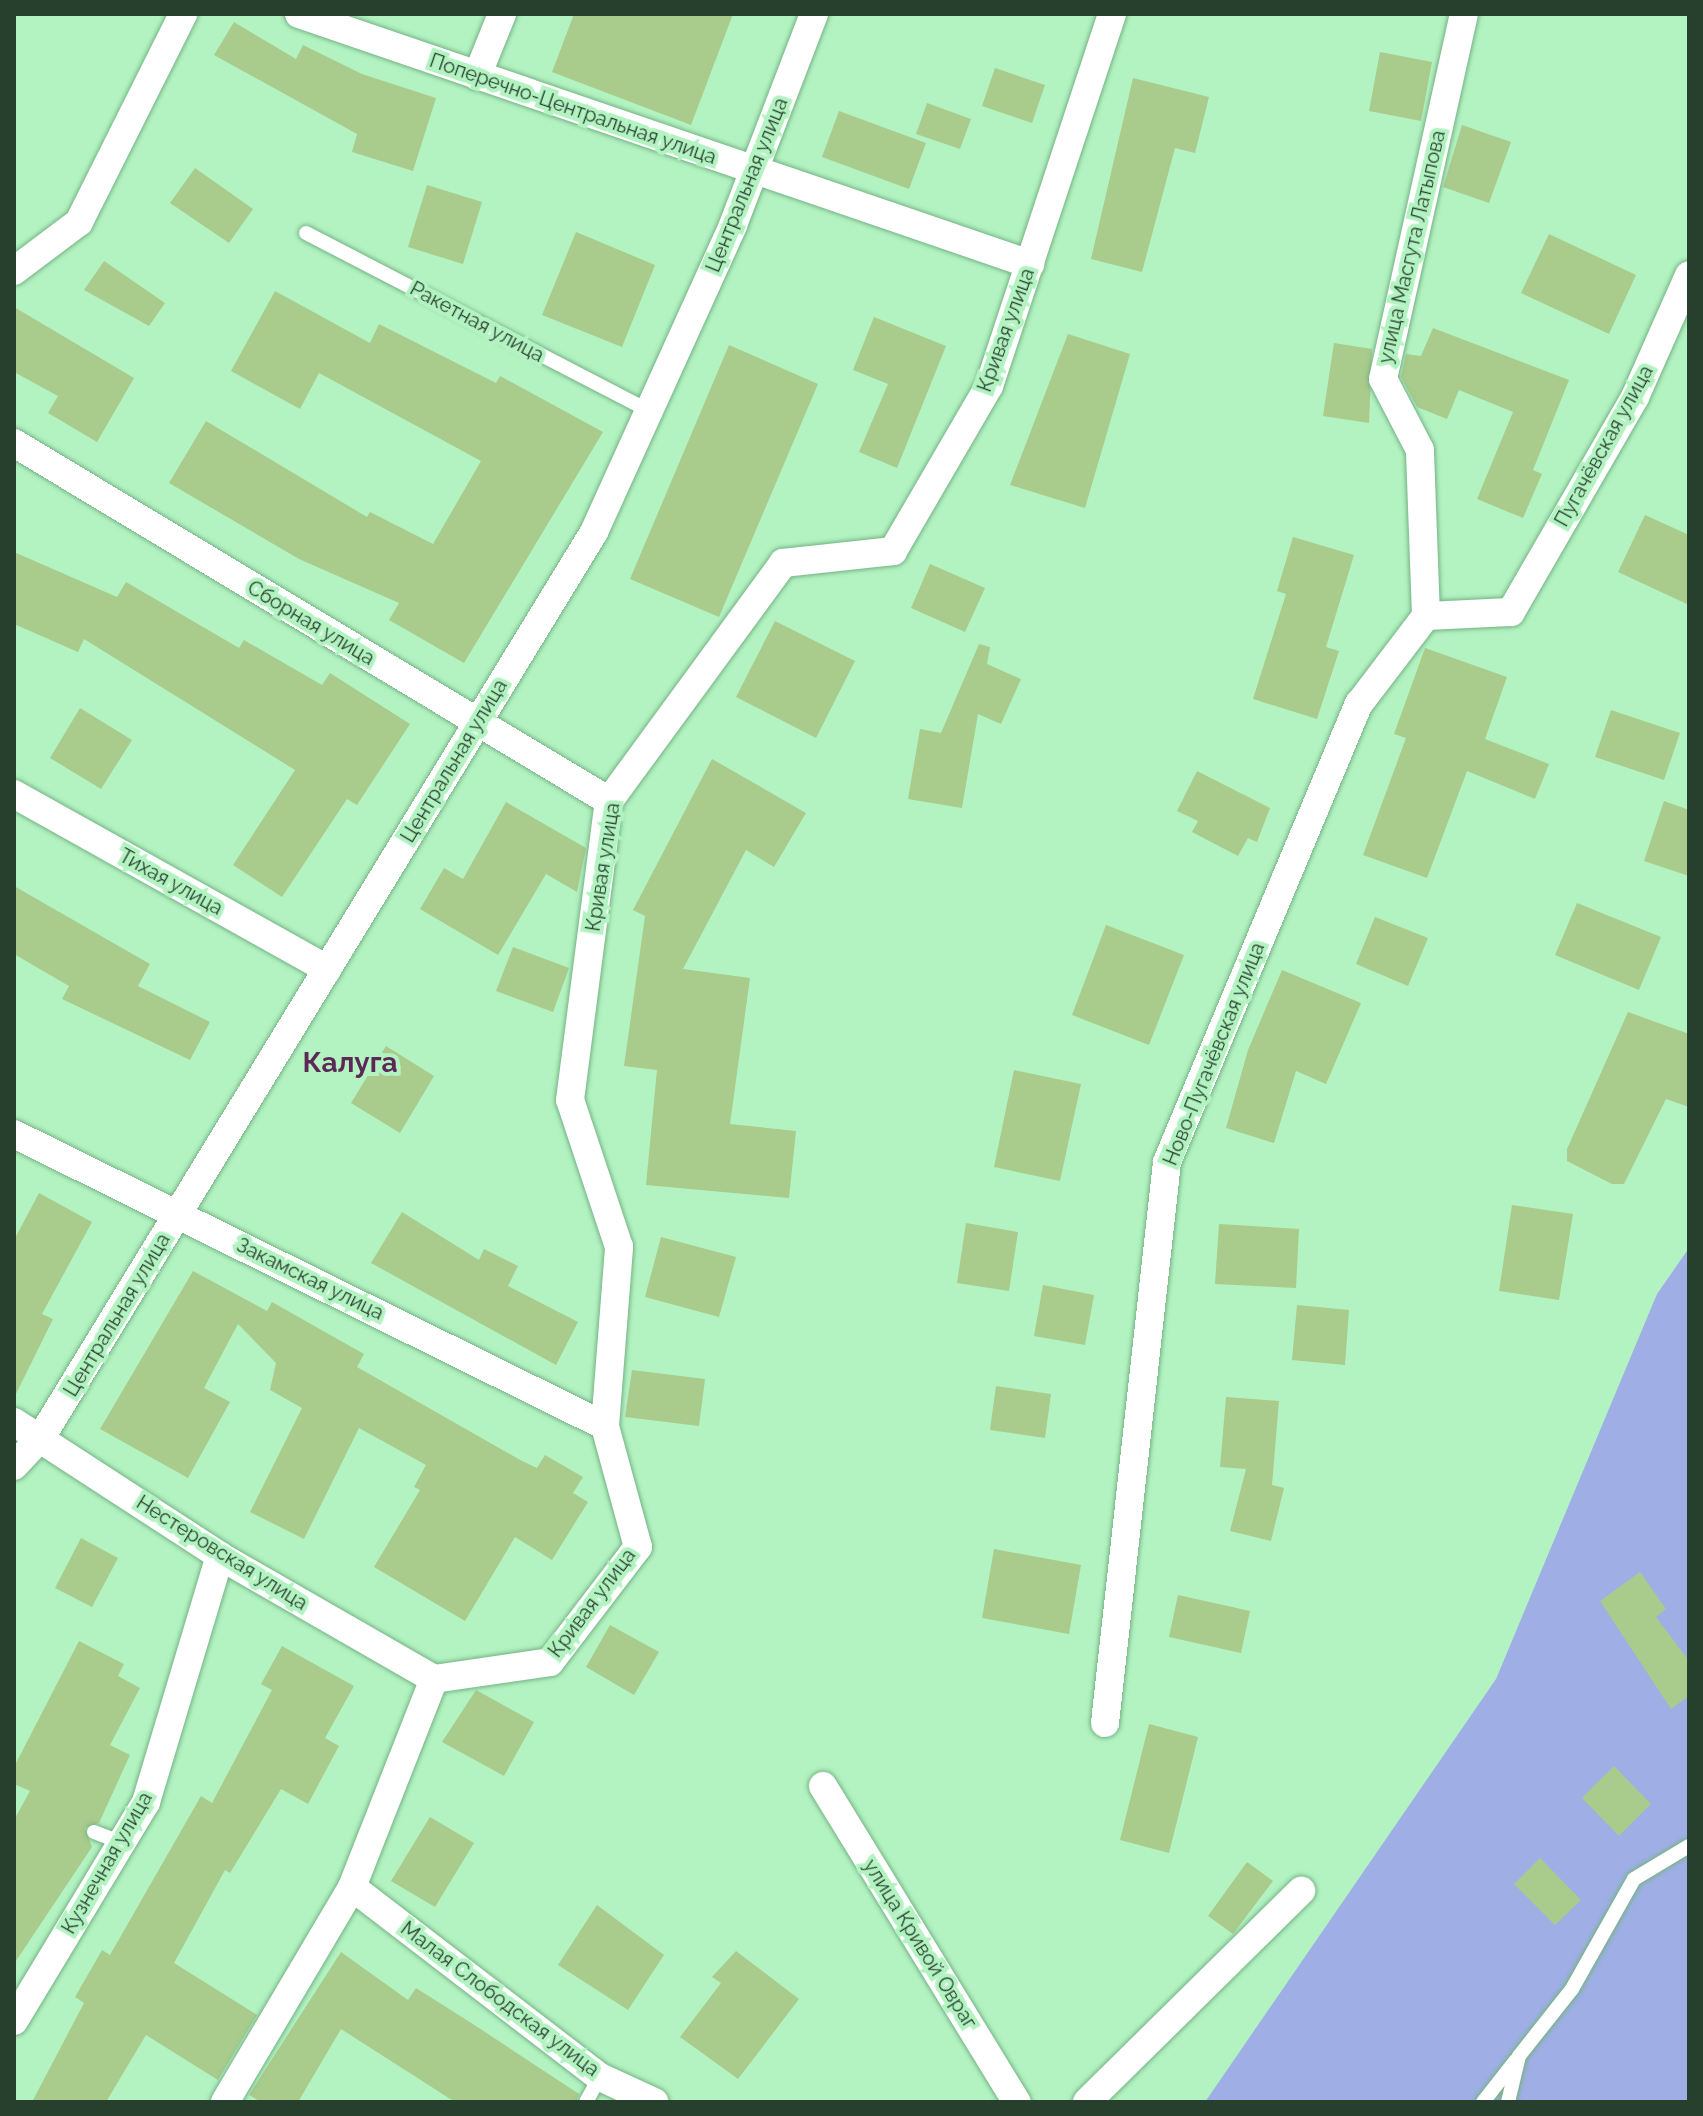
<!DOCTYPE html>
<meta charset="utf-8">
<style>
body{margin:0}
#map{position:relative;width:1703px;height:2116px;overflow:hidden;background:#b3f3c2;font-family:Raleway,sans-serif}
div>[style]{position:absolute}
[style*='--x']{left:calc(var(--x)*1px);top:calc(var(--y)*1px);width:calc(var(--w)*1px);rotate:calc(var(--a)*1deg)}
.green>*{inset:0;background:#9fafe5}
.building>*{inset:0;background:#a9cb8c}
.roads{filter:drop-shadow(0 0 2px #75b284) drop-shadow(0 0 2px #75b284)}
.lane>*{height:14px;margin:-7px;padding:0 7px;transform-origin:7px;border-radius:7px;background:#fff}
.street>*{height:28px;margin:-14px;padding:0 14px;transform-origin:14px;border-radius:14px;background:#fff}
span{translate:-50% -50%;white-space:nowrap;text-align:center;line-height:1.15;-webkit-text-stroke:8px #b3f3c2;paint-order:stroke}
.street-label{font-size:20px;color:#27402d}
.district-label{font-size:28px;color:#5c2957;font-weight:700}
.frame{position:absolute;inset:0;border:16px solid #27402d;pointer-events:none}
</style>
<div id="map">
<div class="green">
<i style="clip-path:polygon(1689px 1248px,1689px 2102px,1205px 2102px,1496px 1679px,1657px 1294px)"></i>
</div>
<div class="building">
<i style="clip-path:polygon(574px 14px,733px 14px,691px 125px,552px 72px)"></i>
<i style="clip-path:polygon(234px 22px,296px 59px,303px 45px,362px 74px,436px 98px,413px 171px,352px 152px,357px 134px,214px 55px)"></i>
<i style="clip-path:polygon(1380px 52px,1432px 62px,1421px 121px,1369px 111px)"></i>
<i style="clip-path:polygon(995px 68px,1045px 85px,1032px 123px,982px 106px)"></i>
<i style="clip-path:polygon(1133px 78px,1209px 97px,1195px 153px,1175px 148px,1142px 272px,1091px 259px)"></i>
<i style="clip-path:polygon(927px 103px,971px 119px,960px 149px,916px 134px)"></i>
<i style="clip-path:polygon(839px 111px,926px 143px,909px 189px,822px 157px)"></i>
<i style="clip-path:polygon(1462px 125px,1511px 142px,1489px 203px,1443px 187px)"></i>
<i style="clip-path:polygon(195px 168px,253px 209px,229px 243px,170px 203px)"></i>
<i style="clip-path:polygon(427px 185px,482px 202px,463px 264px,408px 247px)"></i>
<i style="clip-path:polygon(576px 232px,655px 265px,622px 347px,542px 315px)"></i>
<i style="clip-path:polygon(1549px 234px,1636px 275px,1609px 334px,1521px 293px)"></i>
<i style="clip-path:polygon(104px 261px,165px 303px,149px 326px,84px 290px)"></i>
<i style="clip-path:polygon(275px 291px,370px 343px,379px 324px,496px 383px,500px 376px,603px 432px,464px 663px,389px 620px,399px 603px,299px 559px,169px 483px,206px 421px,367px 517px,370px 512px,433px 544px,481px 461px,319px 373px,300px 409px,231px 371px)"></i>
<i style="clip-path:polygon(14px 307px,134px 378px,97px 442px,48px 413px,58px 396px,14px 372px)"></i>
<i style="clip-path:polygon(874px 317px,946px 346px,897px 468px,859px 452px,888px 384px,853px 370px)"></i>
<i style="clip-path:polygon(1433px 328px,1569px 380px,1533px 470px,1542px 474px,1523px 518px,1477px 499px,1513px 412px,1459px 390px,1447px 419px,1417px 407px,1401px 377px,1406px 354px,1421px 356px)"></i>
<i style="clip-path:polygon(1068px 334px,1130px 354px,1085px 508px,1010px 485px)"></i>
<i style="clip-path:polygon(1334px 343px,1372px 349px,1369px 423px,1323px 416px)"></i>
<i style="clip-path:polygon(729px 345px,818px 384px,719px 617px,630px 579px)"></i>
<i style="clip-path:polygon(1645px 515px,1689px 535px,1689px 605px,1618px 572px)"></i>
<i style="clip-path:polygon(1293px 537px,1354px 555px,1326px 647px,1339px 651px,1317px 719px,1253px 699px,1286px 594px,1277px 591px)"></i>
<i style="clip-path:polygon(14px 552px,117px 597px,126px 582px,239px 648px,244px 640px,322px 685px,330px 673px,410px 724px,357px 805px,347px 799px,282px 897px,233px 865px,295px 770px,84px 639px,78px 652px,14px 624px)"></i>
<i style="clip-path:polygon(930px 564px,985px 588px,965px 632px,911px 608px)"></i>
<i style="clip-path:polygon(775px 621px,855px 661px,816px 738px,736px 697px)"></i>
<i style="clip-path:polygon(979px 644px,990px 647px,987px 664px,1021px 679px,1001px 724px,978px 714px,962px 808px,908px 799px,920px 729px,941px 733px)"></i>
<i style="clip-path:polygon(1425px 648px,1507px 677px,1485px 739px,1549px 764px,1535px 799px,1467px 771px,1427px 878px,1363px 855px,1406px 738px,1394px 734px)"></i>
<i style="clip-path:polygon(80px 708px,132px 740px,101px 789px,50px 758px)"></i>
<i style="clip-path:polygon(1611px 710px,1680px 733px,1664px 780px,1595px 757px)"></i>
<i style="clip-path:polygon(712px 759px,806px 813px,774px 867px,746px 850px,683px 969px,750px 978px,730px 1124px,796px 1131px,789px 1198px,646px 1185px,657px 1070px,624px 1066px,645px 916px,633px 910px)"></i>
<i style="clip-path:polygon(1197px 771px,1270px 808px,1257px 842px,1248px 838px,1238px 856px,1192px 832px,1198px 821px,1177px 811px)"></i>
<i style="clip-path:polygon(1664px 801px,1689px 810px,1689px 876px,1644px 861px)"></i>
<i style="clip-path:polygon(506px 802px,586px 848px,577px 892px,546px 874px,498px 955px,420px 909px,444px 868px,463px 879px)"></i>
<i style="clip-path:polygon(14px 886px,150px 964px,138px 986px,210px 1022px,190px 1060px,62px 999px,69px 986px,14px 954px)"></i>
<i style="clip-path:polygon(1577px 903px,1661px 937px,1639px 990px,1555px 955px)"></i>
<i style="clip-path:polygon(1375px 917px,1428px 938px,1408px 986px,1356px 964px)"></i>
<i style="clip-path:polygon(1106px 925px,1184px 955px,1149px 1045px,1072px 1015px)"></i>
<i style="clip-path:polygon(513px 947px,569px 968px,553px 1012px,496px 991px)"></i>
<i style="clip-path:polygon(1282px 970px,1361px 1003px,1326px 1084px,1296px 1071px,1274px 1143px,1226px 1128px,1248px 1050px)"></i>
<i style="clip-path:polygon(1628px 1012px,1689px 1034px,1689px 1107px,1666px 1099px,1624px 1184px,1612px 1184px,1567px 1161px,1567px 1149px)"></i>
<i style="clip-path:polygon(386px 1046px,434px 1076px,400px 1133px,351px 1103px)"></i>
<i style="clip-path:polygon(1014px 1070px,1081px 1084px,1060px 1181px,994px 1167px)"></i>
<i style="clip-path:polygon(39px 1193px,92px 1222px,42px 1314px,53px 1319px,14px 1398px,14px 1240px)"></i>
<i style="clip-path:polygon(1512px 1205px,1573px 1214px,1559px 1300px,1499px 1291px)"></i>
<i style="clip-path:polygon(402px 1212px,479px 1260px,484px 1249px,518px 1266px,508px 1286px,578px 1322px,556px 1365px,371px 1263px)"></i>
<i style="clip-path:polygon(966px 1223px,1018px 1232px,1009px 1291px,957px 1283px)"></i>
<i style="clip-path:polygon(1219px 1224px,1299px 1229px,1296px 1288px,1215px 1284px)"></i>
<i style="clip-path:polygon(661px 1237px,736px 1257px,719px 1317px,645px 1297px)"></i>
<i style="clip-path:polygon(193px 1271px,267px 1311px,272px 1302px,364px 1354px,357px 1367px,522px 1461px,537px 1468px,545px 1455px,583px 1477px,573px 1493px,588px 1502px,552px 1560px,515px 1537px,465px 1621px,374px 1567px,420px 1490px,414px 1487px,426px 1465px,359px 1428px,304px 1539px,250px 1512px,302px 1408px,270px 1390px,276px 1363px,238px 1324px,204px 1388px,230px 1402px,188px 1478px,100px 1429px)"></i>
<i style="clip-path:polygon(1043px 1285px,1094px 1295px,1085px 1345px,1034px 1336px)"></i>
<i style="clip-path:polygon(1297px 1305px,1349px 1310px,1345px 1365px,1292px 1360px)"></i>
<i style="clip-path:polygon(632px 1370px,705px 1379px,699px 1426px,625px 1417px)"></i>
<i style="clip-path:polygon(996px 1386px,1051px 1394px,1045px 1438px,990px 1430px)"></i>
<i style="clip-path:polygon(1226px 1397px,1279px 1401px,1272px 1485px,1284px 1488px,1271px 1541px,1230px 1531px,1246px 1469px,1220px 1467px)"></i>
<i style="clip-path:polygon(81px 1538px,118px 1558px,92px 1607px,55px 1588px)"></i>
<i style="clip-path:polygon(994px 1549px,1081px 1565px,1069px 1634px,982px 1618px)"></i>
<i style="clip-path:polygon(1640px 1572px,1666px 1609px,1656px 1617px,1689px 1661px,1689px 1696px,1671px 1709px,1600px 1601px)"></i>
<i style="clip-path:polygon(1178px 1595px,1250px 1611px,1241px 1653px,1169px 1637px)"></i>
<i style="clip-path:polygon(610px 1625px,659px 1652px,634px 1695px,586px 1667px)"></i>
<i style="clip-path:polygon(79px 1641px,124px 1664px,118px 1676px,140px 1688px,110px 1745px,130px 1755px,99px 1823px,85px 1828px,92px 1847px,14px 1964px,14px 1820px,30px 1791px,14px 1784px,14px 1767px)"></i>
<i style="clip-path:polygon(282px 1646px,354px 1686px,325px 1738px,339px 1746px,308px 1804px,281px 1789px,230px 1873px,225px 1870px,174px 1963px,257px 2015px,218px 2080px,146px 2035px,106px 2102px,32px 2102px,84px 2003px,75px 1997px,102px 1950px,110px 1955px,201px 1796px,212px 1803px,272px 1690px,261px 1684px)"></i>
<i style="clip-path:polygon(476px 1690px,534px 1722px,504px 1776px,442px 1742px)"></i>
<i style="clip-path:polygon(1149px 1724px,1198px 1737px,1169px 1853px,1120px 1840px)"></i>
<i style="clip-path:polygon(1614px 1766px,1651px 1804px,1619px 1836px,1582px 1798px)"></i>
<i style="clip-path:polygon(430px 1817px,474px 1843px,435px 1907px,391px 1881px)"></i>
<i style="clip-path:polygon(1540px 1858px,1581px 1900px,1555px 1925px,1514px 1884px)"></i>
<i style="clip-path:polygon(1247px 1862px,1273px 1881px,1233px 1934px,1208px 1916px)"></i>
<i style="clip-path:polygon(597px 1905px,664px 1955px,628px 2010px,558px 1965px)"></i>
<i style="clip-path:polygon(736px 1951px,799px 1999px,738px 2079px,680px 2037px,721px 1983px,712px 1977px)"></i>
<i style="clip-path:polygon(341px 1952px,408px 2000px,416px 1988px,476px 2026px,579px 2094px,576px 2102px,455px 2102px,341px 2029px,298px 2102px,261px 2102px,249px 2095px)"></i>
</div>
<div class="roads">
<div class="lane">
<i style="--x:306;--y:233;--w:386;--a:27.4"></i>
<i style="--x:94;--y:1832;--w:30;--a:21"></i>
<i style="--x:586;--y:2102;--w:29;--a:-61"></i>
<i style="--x:1483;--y:2102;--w:53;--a:-51.8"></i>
<i style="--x:1508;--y:2102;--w:47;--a:-76.6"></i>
<i style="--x:1519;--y:2056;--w:85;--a:-51.7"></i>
<i style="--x:1572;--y:1989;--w:126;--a:-60.6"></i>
<i style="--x:1634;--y:1879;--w:64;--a:-31"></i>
</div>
<div class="street">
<i style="--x:299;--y:14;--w:773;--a:18.88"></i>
<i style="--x:477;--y:76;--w:67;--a:-68"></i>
<i style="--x:14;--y:271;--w:81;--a:-37"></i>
<i style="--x:79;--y:222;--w:233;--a:-63.4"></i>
<i style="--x:14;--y:443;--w:694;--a:31.03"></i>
<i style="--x:1426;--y:616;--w:166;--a:-92.1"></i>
<i style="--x:1420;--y:450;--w:80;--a:-117.5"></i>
<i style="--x:1383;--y:379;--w:374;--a:-77.5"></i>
<i style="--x:1426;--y:616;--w:85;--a:-2.7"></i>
<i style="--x:1511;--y:612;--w:248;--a:-60"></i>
<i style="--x:1635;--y:397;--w:133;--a:-66.1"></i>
<i style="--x:14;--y:794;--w:359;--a:29.2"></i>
<i style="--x:14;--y:1134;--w:659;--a:26.29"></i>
<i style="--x:14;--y:1422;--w:246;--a:33"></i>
<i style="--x:220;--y:1556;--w:247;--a:29.9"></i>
<i style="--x:14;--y:1466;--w:41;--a:-47"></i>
<i style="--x:42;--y:1436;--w:1059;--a:-58.59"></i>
<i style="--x:594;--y:532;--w:337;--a:-65.6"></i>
<i style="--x:733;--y:225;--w:226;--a:-69"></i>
<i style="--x:434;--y:1679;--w:117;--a:-8.3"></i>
<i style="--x:550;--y:1662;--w:145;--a:-52.6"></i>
<i style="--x:638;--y:1547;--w:125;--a:-105.3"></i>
<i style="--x:605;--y:1426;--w:180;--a:-85.5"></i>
<i style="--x:619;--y:1247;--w:155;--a:-108.4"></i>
<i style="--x:570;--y:1100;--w:302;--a:-82.6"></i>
<i style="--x:609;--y:801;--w:295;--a:-53.8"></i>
<i style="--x:783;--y:563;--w:111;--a:-6.2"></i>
<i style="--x:893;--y:551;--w:191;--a:-59.8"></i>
<i style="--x:989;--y:386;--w:392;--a:-71.7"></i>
<i style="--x:1105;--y:1723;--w:564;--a:-83.69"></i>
<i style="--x:1167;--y:1162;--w:497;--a:-67.3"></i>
<i style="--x:1359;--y:704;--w:111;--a:-52.7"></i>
<i style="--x:823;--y:1786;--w:371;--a:58.5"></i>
<i style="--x:352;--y:1887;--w:312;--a:37.5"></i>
<i style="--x:600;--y:2077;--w:60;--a:24.8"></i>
<i style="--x:14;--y:2021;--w:256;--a:-58.9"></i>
<i style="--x:146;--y:1802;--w:257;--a:-73.3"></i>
<i style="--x:225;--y:2102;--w:250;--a:-59.4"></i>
<i style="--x:352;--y:1887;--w:224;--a:-68.5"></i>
<i style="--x:1087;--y:2102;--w:301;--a:-44.6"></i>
</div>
</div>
<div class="street-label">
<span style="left:573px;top:109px;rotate:19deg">Поперечно-Центральная улица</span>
<span style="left:747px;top:185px;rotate:-68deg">Центральная улица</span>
<span style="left:1412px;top:247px;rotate:-77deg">улица Масгута Латыпова</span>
<span style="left:477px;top:322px;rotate:28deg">Ракетная улица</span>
<span style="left:1006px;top:330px;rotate:-70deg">Кривая улица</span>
<span style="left:1604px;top:446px;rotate:-61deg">Пугачёвская улица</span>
<span style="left:311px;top:623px;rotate:31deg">Сборная улица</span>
<span style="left:454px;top:761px;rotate:-59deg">Центральная улица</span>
<span style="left:603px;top:867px;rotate:-81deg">Кривая улица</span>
<span style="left:171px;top:882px;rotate:29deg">Тихая улица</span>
<span style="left:1214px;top:1054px;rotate:-68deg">Ново-Пугачёвская улица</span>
<span style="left:310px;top:1279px;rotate:26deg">Закамская улица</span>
<span style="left:117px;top:1315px;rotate:-59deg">Центральная улица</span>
<span style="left:222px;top:1553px;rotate:32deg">Нестеровская улица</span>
<span style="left:592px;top:1603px;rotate:-53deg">Кривая улица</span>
<span style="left:107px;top:1863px;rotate:-60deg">Кузнечная улица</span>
<span style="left:920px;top:1944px;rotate:58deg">улица Кривой Овраг</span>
<span style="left:500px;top:1999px;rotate:37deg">Малая Слободская улица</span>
</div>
<div class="district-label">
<span style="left:350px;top:1063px">Калуга</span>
</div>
<div class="frame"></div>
</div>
